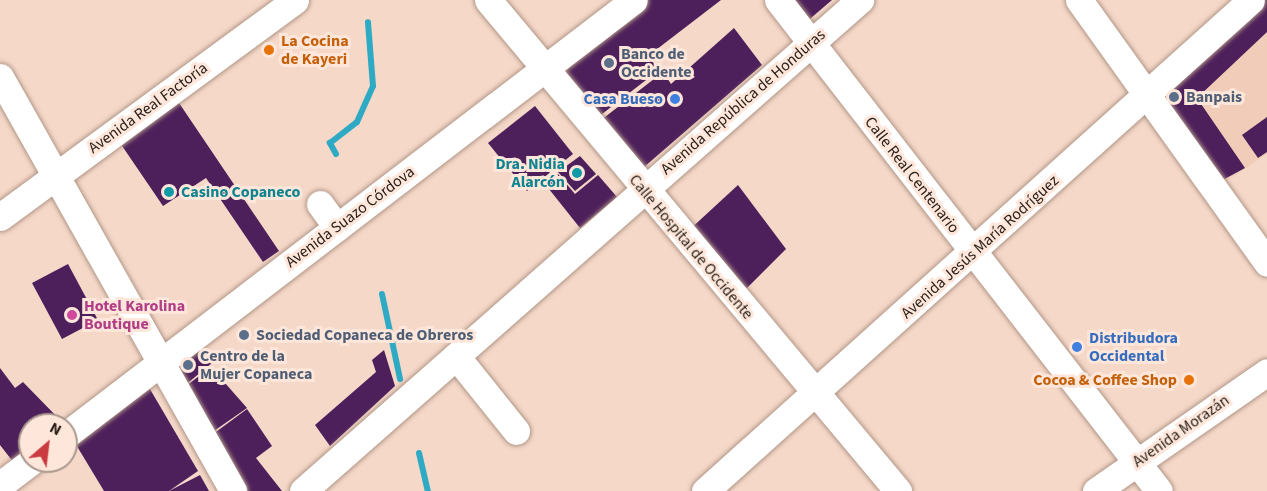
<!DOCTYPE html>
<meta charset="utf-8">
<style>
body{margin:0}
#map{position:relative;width:1267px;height:491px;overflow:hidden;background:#f5d8c8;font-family:"Source Sans 3",sans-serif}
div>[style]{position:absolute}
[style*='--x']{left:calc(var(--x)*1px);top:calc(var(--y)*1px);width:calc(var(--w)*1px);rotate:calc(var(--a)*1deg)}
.built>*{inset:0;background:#f1cdb9}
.stream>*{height:6px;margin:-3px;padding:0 3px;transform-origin:3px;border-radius:3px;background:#2faac5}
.building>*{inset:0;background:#4d205b}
.roads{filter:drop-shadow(0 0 2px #b19687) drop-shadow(0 0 2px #b19687)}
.minor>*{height:27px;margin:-13.5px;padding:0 13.5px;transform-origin:13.5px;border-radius:13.5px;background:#fff}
.dots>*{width:16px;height:16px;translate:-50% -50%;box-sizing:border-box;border:3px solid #fee7da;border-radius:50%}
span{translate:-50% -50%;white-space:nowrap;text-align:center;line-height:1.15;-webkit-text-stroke:6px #fee7da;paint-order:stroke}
.food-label{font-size:16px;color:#c56008;font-weight:700}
.left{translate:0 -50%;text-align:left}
.right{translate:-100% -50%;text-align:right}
.service-label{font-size:16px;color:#4e5e75;font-weight:700}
.shop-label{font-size:16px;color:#366cbe;font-weight:700}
.street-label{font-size:16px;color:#2b211b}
.culture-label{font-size:16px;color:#0d838f;font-weight:700}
.hotel-label{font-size:16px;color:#b23c85;font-weight:700}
.north{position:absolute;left:18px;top:413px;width:60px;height:60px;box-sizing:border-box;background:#fee7da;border:2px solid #aa988e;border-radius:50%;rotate:28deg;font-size:16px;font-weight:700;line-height:24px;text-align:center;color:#2b211b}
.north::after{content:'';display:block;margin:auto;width:21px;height:27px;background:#cb3c40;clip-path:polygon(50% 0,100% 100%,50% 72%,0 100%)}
</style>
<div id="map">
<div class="built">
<i style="clip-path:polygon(1267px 0,1267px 154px,1219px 186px,1154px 93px)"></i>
</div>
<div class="stream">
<i style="--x:336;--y:154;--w:13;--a:-119"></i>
<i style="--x:330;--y:143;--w:34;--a:-38"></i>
<i style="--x:357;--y:122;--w:39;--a:-66"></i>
<i style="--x:373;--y:86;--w:64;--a:-94.5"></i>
<i style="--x:382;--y:294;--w:87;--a:78"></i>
<i style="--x:419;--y:453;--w:39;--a:77"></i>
</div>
<div class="building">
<i style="clip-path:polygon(645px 0,721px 0,648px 56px,659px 70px,593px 121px,554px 70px)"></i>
<i style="clip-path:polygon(787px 0,832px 0,804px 24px)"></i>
<i style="clip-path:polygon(1261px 0,1267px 0,1267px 32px,1197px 98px,1245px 168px,1219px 182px,1159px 94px)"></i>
<i style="clip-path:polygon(734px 28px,762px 65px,636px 174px,596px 124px,663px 72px,671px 84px)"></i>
<i style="clip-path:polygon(175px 97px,279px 251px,263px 262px,206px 178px,163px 206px,116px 137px)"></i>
<i style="clip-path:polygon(535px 106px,573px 154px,527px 191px,488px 143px)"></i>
<i style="clip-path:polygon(1267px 117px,1267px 152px,1258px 158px,1242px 135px)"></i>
<i style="clip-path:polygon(580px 156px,596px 174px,575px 191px,558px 172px)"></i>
<i style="clip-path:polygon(558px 174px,575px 194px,598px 175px,617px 197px,580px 228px,545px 184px)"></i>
<i style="clip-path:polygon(738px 185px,786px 249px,739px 296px,687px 232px)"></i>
<i style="clip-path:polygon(68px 264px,98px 320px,62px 339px,32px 283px)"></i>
<i style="clip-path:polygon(197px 342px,212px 363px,178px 391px,164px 367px)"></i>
<i style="clip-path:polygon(384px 350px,395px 386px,330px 446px,315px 425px,376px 372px,372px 360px)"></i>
<i style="clip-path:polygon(211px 367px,247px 408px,204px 438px,178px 392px)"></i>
<i style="clip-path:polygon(0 368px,15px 388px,23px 382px,62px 422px,30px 425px,30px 449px,14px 463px,0 445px)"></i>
<i style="clip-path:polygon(147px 384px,198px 471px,169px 491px,104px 491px,72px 438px)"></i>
<i style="clip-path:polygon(247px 409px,272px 446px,256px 458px,282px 491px,235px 491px,205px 440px)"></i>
<i style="clip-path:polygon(200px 475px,209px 491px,169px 491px)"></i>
</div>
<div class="roads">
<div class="minor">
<i style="--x:488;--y:0;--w:640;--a:50.14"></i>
<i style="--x:778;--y:0;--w:621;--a:52.19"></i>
<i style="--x:1079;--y:0;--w:323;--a:54.4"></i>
<i style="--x:0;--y:77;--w:475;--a:60.6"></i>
<i style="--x:320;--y:204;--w:29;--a:54"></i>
<i style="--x:0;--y:217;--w:366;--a:-36.3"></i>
<i style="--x:456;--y:356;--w:96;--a:51.3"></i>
<i style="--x:66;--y:435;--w:715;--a:-37.45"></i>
<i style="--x:0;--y:485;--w:40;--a:-37"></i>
<i style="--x:303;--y:491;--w:743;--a:-41.4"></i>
<i style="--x:705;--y:491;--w:734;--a:-41.96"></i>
<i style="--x:1096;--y:491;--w:208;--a:-34.8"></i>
</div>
</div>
<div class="dots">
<i style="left:269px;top:50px;background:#e8710a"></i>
<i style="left:609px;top:63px;background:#5c6f8a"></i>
<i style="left:1174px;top:97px;background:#5c6f8a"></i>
<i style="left:675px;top:99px;background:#3f7fe0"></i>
<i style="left:577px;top:173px;background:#0f9aa8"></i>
<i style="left:169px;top:192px;background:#0f9aa8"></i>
<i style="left:72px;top:315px;background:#d1479c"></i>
<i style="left:244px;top:335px;background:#5c6f8a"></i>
<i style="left:1077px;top:347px;background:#3f7fe0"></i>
<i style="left:188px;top:365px;background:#5c6f8a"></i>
<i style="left:1189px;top:380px;background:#e8710a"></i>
</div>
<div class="food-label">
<span class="left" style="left:281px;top:50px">La Cocina<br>de Kayeri</span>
<span class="right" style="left:1177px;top:380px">Cocoa &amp; Coffee Shop</span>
</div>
<div class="service-label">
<span class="left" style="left:621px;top:63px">Banco de<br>Occidente</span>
<span class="left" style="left:1186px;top:97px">Banpais</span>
<span class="left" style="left:256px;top:335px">Sociedad Copaneca de Obreros</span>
<span class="left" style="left:200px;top:365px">Centro de la<br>Mujer Copaneca</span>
</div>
<div class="shop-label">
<span class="right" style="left:663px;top:99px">Casa Bueso</span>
<span class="left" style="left:1089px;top:347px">Distribudora<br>Occidental</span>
</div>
<div class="street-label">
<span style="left:743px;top:102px;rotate:-41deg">Avenida República de Honduras</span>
<span style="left:148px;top:108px;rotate:-36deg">Avenida Real Factoría</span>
<span style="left:912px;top:175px;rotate:52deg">Calle Real Centenario</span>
<span style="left:350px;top:217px;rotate:-37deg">Avenida Suazo Córdova</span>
<span style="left:691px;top:247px;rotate:50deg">Calle Hospital de Occidente</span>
<span style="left:980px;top:247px;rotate:-42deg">Avenida Jesús María Rodríguez</span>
<span style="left:1181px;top:431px;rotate:-35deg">Avenida Morazán</span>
</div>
<div class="culture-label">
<span class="right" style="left:565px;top:173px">Dra. Nidia<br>Alarcón</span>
<span class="left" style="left:181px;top:192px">Casino Copaneco</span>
</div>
<div class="hotel-label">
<span class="left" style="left:84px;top:315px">Hotel Karolina<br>Boutique</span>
</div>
<div class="north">N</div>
</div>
